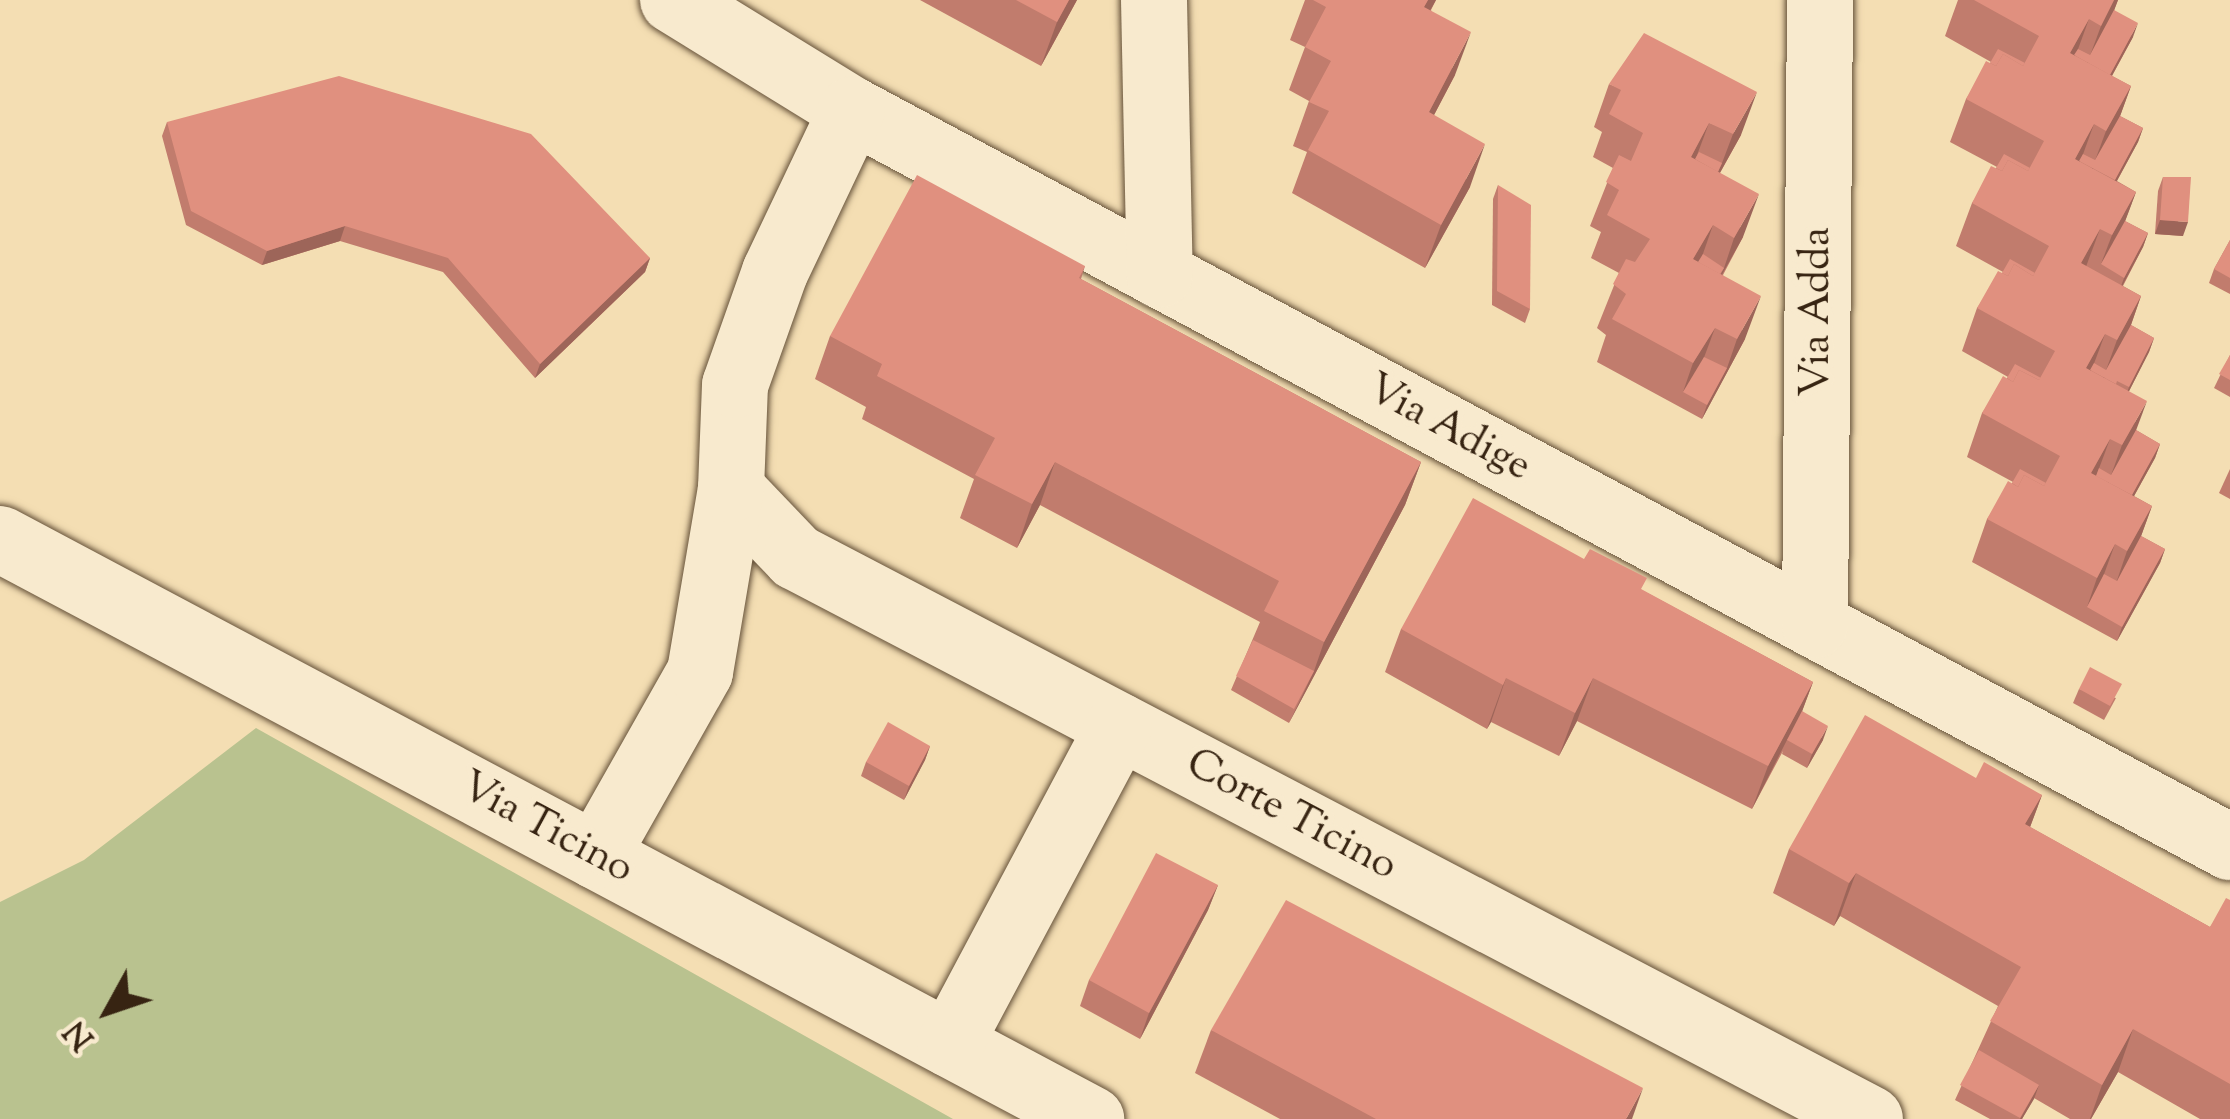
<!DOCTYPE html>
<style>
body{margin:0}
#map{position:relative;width:2230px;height:1119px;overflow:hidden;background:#f4deb3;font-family:"Sorts Mill Goudy",serif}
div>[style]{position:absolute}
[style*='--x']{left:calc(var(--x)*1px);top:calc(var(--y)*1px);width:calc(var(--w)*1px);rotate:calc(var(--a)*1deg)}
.green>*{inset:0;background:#b9c28f}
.roads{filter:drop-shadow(0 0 3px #66523a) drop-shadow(0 0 3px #66523a)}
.minor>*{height:66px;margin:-33px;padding:0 33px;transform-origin:33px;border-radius:33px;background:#f8eace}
.wall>*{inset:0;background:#c17c6d}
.shaded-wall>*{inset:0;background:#9d6559}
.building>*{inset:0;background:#e0907f}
span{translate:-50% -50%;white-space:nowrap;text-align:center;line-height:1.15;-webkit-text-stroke:12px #f8eace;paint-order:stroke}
.street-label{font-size:42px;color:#372412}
.north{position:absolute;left:48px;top:951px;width:120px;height:120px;-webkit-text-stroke:9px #f8eace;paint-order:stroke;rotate:230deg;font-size:33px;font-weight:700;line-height:48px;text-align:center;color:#372412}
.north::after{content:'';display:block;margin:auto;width:42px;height:54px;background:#372412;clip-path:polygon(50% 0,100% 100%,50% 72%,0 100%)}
</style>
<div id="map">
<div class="green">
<i style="clip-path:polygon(256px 728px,953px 1119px,0 1119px,0 902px,84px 860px)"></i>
</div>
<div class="roads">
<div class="minor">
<i style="--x:673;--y:0;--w:210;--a:31.6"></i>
<i style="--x:852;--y:110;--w:1563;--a:28.14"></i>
<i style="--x:1154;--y:0;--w:275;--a:88.8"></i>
<i style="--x:731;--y:489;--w:94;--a:46.3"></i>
<i style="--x:796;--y:557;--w:1212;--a:27.62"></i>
<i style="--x:0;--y:539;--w:1236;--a:28"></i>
<i style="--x:1815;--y:625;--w:625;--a:-89.54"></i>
<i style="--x:596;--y:856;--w:211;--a:-60.5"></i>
<i style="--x:700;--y:672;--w:186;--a:-80.4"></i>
<i style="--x:731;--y:489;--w:104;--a:-87.8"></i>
<i style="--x:735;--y:385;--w:120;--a:-70.5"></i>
<i style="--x:775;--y:272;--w:179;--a:-64.6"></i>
<i style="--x:950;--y:1044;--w:360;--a:-62"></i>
</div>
</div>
<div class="wall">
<i style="clip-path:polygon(920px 0,1077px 0,1041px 66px)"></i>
<i style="clip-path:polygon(1305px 0,1436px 0,1431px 10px,1455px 75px,1434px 115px,1470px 187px,1425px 268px,1292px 193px,1307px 152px,1293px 146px,1309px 101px,1289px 90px,1305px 47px,1290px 40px)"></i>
<i style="clip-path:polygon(1958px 0,2118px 0,2114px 10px,2133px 37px,2112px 76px,2131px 86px,2120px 116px,2143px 128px,2138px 142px,2117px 181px,2136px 192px,2125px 221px,2148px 233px,2143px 247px,2123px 286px,2141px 296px,2131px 325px,2154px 338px,2149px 352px,2129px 391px,2136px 430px,2160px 444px,2155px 458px,2134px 496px,2152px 506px,2141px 536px,2165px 549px,2160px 563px,2117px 641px,1972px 562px,1987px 519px,2013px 482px,1967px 457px,1982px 413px,2008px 377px,1962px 351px,1977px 308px,2003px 272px,1956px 246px,1972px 203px,1997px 167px,1950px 142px,1966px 99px,1991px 62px,1945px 36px)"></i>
<i style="clip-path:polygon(1609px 84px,1741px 135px,1720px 173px,1743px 237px,1723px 275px,1745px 339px,1702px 419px,1597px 362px,1606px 335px,1597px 328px,1619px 273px,1591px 258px,1601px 232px,1590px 226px,1613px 168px,1593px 157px,1602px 132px,1594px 127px)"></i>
<i style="clip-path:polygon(167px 122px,650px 258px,645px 272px,535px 378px,443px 272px,340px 241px,262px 265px,186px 225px,162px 136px)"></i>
<i style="clip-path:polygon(2163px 177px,2183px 236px,2155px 234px,2158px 191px)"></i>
<i style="clip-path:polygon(1498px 185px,1530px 309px,1525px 323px,1492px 305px,1493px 199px)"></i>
<i style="clip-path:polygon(2230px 240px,2230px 294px,2209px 283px,2214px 269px)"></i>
<i style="clip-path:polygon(1085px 266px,1081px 279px,1421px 462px,1405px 505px,1289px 723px,1231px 690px,1260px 622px,1040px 505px,1017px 548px,960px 518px,974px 479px,862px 419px,866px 407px,815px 379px,830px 336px)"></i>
<i style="clip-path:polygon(2230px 355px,2230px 397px,2214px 388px)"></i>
<i style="clip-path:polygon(2230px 469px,2230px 499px,2219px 493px)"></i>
<i style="clip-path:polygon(1584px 559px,1813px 682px,1802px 711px,1823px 740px,1807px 768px,1782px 754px,1783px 751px,1752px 809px,1577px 721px,1559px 756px,1491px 722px,1487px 729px,1385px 672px,1401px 629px)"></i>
<i style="clip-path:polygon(2079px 689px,2116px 698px,2104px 720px,2073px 703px)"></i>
<i style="clip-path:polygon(930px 746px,925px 760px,904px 800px,861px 776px,866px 762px)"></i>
<i style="clip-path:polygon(1976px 778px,2042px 795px,2030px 827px,2210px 927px,2230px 900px,2230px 1119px,2200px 1119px,2118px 1072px,2091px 1119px,2070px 1119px,2034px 1098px,2022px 1119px,1990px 1119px,1955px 1100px,1998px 1006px,1840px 916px,1834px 926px,1773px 893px,1789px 849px)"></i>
<i style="clip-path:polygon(1218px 885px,1208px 910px,1140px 1039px,1080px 1006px,1089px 980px)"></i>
<i style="clip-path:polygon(1211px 1030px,1632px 1119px,1280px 1119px,1195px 1073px)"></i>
</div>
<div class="shaded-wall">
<i style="clip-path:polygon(1069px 0,1077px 0,1041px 66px,1057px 22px)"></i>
<i style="clip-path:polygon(1428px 0,1436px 0,1408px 50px,1424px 7px)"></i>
<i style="clip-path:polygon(2114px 0,2118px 0,2109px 24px,2085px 69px,2101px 26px)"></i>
<i style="clip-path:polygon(2089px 19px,2073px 63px,2070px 53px)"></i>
<i style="clip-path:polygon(2138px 23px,2133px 37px,2090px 116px,2095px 102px)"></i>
<i style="clip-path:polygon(1471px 32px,1455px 75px,1413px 155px,1429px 112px)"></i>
<i style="clip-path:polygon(2131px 86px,2115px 130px,2090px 174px,2106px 131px)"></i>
<i style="clip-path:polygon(1757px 92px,1741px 135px,1698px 212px,1722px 163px,1733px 134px)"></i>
<i style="clip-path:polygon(1709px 123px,1693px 166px,1691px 157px)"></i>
<i style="clip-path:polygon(2094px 124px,2078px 168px,2075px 159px)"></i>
<i style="clip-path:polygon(2143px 128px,2138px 142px,2095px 221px,2100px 207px)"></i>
<i style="clip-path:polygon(1485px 144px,1470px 187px,1425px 268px,1441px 225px)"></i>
<i style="clip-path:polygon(2136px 192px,2120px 235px,2101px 264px,2112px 235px)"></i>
<i style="clip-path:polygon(1759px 194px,1743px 237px,1700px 314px,1724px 268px,1734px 238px)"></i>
<i style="clip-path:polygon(2160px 220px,2188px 222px,2183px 236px,2155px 234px)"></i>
<i style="clip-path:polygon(1713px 225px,1698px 268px,1693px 259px)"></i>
<i style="clip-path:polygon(345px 226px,340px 241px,262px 265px,267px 251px)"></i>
<i style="clip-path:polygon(2100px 229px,2084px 272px,2081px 263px)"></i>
<i style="clip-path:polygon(2148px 233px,2143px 247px,2119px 292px,2124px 278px)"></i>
<i style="clip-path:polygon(650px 258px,645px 272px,535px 378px,540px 364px)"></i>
<i style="clip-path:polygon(1761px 296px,1745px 339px,1702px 419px,1707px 405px,1727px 368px,1737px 339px)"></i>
<i style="clip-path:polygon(2141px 296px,2126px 339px,2101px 384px,2117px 340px)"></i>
<i style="clip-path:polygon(1715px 328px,1699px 371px,1683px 392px,1693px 363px)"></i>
<i style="clip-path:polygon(2105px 334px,2089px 377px,2086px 368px)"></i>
<i style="clip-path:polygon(2154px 338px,2149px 352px,2124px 401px,2129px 387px)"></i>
<i style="clip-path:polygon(2147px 401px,2131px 444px,2106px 489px,2122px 445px)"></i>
<i style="clip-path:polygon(2110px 439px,2094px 482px,2091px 473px)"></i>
<i style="clip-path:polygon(2160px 444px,2155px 458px,2112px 536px,2117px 522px)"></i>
<i style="clip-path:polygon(1055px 462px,1040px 505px,1017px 548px,1032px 504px)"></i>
<i style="clip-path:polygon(1421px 462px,1405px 505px,1289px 723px,1314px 671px,1324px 642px)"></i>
<i style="clip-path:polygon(2152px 506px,2136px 550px,2112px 595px,2127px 551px)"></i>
<i style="clip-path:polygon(2115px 544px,2099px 588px,2087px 607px,2097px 578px)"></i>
<i style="clip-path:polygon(2165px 549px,2160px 563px,2117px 641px,2122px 627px)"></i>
<i style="clip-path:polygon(1506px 678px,1491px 722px,1487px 729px,1503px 685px)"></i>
<i style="clip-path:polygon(1593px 678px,1577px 721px,1559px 756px,1575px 713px)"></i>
<i style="clip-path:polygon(1813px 682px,1797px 725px,1787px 740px,1752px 809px,1768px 766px)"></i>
<i style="clip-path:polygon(1828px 726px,1823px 740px,1807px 768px,1812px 754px)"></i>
<i style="clip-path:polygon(930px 746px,925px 760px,904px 800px,909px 786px)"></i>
<i style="clip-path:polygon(2042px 795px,2026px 838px,2025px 824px)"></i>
<i style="clip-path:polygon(1856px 873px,1840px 916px,1834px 926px,1849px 883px)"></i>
<i style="clip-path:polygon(1218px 885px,1208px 910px,1140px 1039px,1149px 1013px)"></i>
<i style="clip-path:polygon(2133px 1029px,2118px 1072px,2091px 1119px,2090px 1119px,2102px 1085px)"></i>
<i style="clip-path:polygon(2039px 1085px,2034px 1099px,2022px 1119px,2020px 1119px)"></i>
<i style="clip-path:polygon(1643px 1088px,1632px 1119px,1626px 1119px)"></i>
</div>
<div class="building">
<i style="clip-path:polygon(1016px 0,1069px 0,1057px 22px)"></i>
<i style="clip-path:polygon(1313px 0,1428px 0,1424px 7px,1471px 32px,1429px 112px,1485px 144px,1441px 225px,1308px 150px,1329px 111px,1309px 102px,1331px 61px,1305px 47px,1326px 7px)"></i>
<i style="clip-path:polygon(1974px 0,2114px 0,2101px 26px,2089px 19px,2070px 53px,2131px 86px,2106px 131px,2094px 124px,2075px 159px,2136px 192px,2112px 235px,2100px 229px,2081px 263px,2141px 296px,2117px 340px,2105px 334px,2086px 368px,2147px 401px,2122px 445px,2110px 439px,2091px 473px,2152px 506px,2127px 551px,2115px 544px,2097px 578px,1987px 519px,2008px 481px,2018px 487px,2024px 475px,2044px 486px,2060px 456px,1982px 413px,2003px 376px,2013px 382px,2019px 370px,2039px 380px,2055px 351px,1977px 308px,1998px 271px,2008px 276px,2014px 264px,2033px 276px,2049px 246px,1972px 203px,1991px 166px,2002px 171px,2008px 160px,2028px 171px,2044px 141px,1966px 99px,1986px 61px,1996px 66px,2003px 54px,2023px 66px,2039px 36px)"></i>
<i style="clip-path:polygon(2114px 10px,2138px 23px,2110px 75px,2074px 55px,2078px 49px,2090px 55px)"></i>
<i style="clip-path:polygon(1644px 33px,1757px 92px,1733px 134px,1709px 123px,1691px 157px,1759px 194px,1734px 238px,1713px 225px,1693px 259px,1761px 296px,1737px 339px,1715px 328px,1693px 363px,1612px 319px,1626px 294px,1613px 284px,1626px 259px,1635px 262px,1650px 239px,1607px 215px,1619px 190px,1606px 182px,1619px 155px,1631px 161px,1643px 133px,1609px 114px,1621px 90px,1609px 84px)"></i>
<i style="clip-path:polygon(1998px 49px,2025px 63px,2023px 66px,2003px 54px,1996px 66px,1990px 63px)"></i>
<i style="clip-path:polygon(339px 76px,531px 134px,650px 258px,540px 364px,448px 258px,345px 226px,267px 251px,191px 211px,167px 122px)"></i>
<i style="clip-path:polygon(2120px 116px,2143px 128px,2115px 180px,2079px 161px,2083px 154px,2095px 160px)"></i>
<i style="clip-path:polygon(1699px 152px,1722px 163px,1718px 172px,1695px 159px)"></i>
<i style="clip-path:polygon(2004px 154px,2030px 168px,2028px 171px,2008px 160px,2002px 171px,1996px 168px)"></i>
<i style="clip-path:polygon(917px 175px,1085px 266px,1079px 278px,1421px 462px,1324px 642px,1264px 611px,1279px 581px,1055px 462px,1032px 504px,975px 475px,995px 438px,877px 376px,882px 364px,830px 336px)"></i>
<i style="clip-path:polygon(2163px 177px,2191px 177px,2188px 222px,2160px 220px)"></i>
<i style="clip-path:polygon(1498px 185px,1531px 205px,1530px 309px,1497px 291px)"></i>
<i style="clip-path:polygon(2125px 221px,2148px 233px,2124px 278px,2101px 264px)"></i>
<i style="clip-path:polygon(2230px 240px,2230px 278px,2214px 269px)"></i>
<i style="clip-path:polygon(1703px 254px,1724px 268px,1720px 274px,1698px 262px)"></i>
<i style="clip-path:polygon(2010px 259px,2035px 273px,2033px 276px,2014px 264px,2008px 276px,2002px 273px)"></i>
<i style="clip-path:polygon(2131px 325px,2154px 338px,2129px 387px,2117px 381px,2116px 384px,2090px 370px,2094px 363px,2106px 370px)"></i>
<i style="clip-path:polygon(2230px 355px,2230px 380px,2219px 374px)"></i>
<i style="clip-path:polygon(1704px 357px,1727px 368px,1707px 405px,1683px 392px)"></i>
<i style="clip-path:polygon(2015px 364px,2041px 378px,2039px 380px,2019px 370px,2013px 382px,2007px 378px)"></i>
<i style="clip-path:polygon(2136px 430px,2160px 444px,2132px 495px,2096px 476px,2099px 468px,2111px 475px)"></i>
<i style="clip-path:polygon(2020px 469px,2046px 483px,2044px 486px,2024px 475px,2018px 487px,2012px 483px)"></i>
<i style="clip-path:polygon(1473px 498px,1584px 559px,1590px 549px,1647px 578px,1641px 589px,1813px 682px,1768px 766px,1593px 678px,1575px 713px,1506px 678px,1503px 685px,1401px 629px)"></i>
<i style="clip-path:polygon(2141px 536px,2165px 549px,2122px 627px,2087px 607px,2104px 574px,2117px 581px)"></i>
<i style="clip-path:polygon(1253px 640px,1314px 671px,1294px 709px,1236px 676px)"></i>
<i style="clip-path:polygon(2090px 667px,2122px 684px,2110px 706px,2079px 689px)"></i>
<i style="clip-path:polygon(1802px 711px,1828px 726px,1812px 754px,1787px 740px)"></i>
<i style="clip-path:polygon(1865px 715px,1976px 778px,1984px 762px,2042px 795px,2025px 824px,2210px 927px,2226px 898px,2230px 900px,2230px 1084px,2133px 1029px,2102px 1085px,1990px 1021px,2021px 967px,1856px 873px,1849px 883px,1789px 849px)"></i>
<i style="clip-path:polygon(888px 722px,930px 746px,909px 786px,866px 762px)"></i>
<i style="clip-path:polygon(1156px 853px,1218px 885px,1149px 1013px,1089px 980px)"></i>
<i style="clip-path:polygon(1286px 900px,1643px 1088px,1626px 1119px,1376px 1119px,1211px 1030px)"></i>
<i style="clip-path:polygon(1979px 1050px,2039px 1085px,2020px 1118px,1960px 1085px)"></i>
</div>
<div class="street-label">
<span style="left:1818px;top:312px;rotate:-90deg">Via Adda</span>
<span style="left:1448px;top:429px;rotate:28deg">Via Adige</span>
<span style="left:1291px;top:816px;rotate:28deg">Corte Ticino</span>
<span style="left:546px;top:829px;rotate:28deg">Via Ticino</span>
</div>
<div class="north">N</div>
</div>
